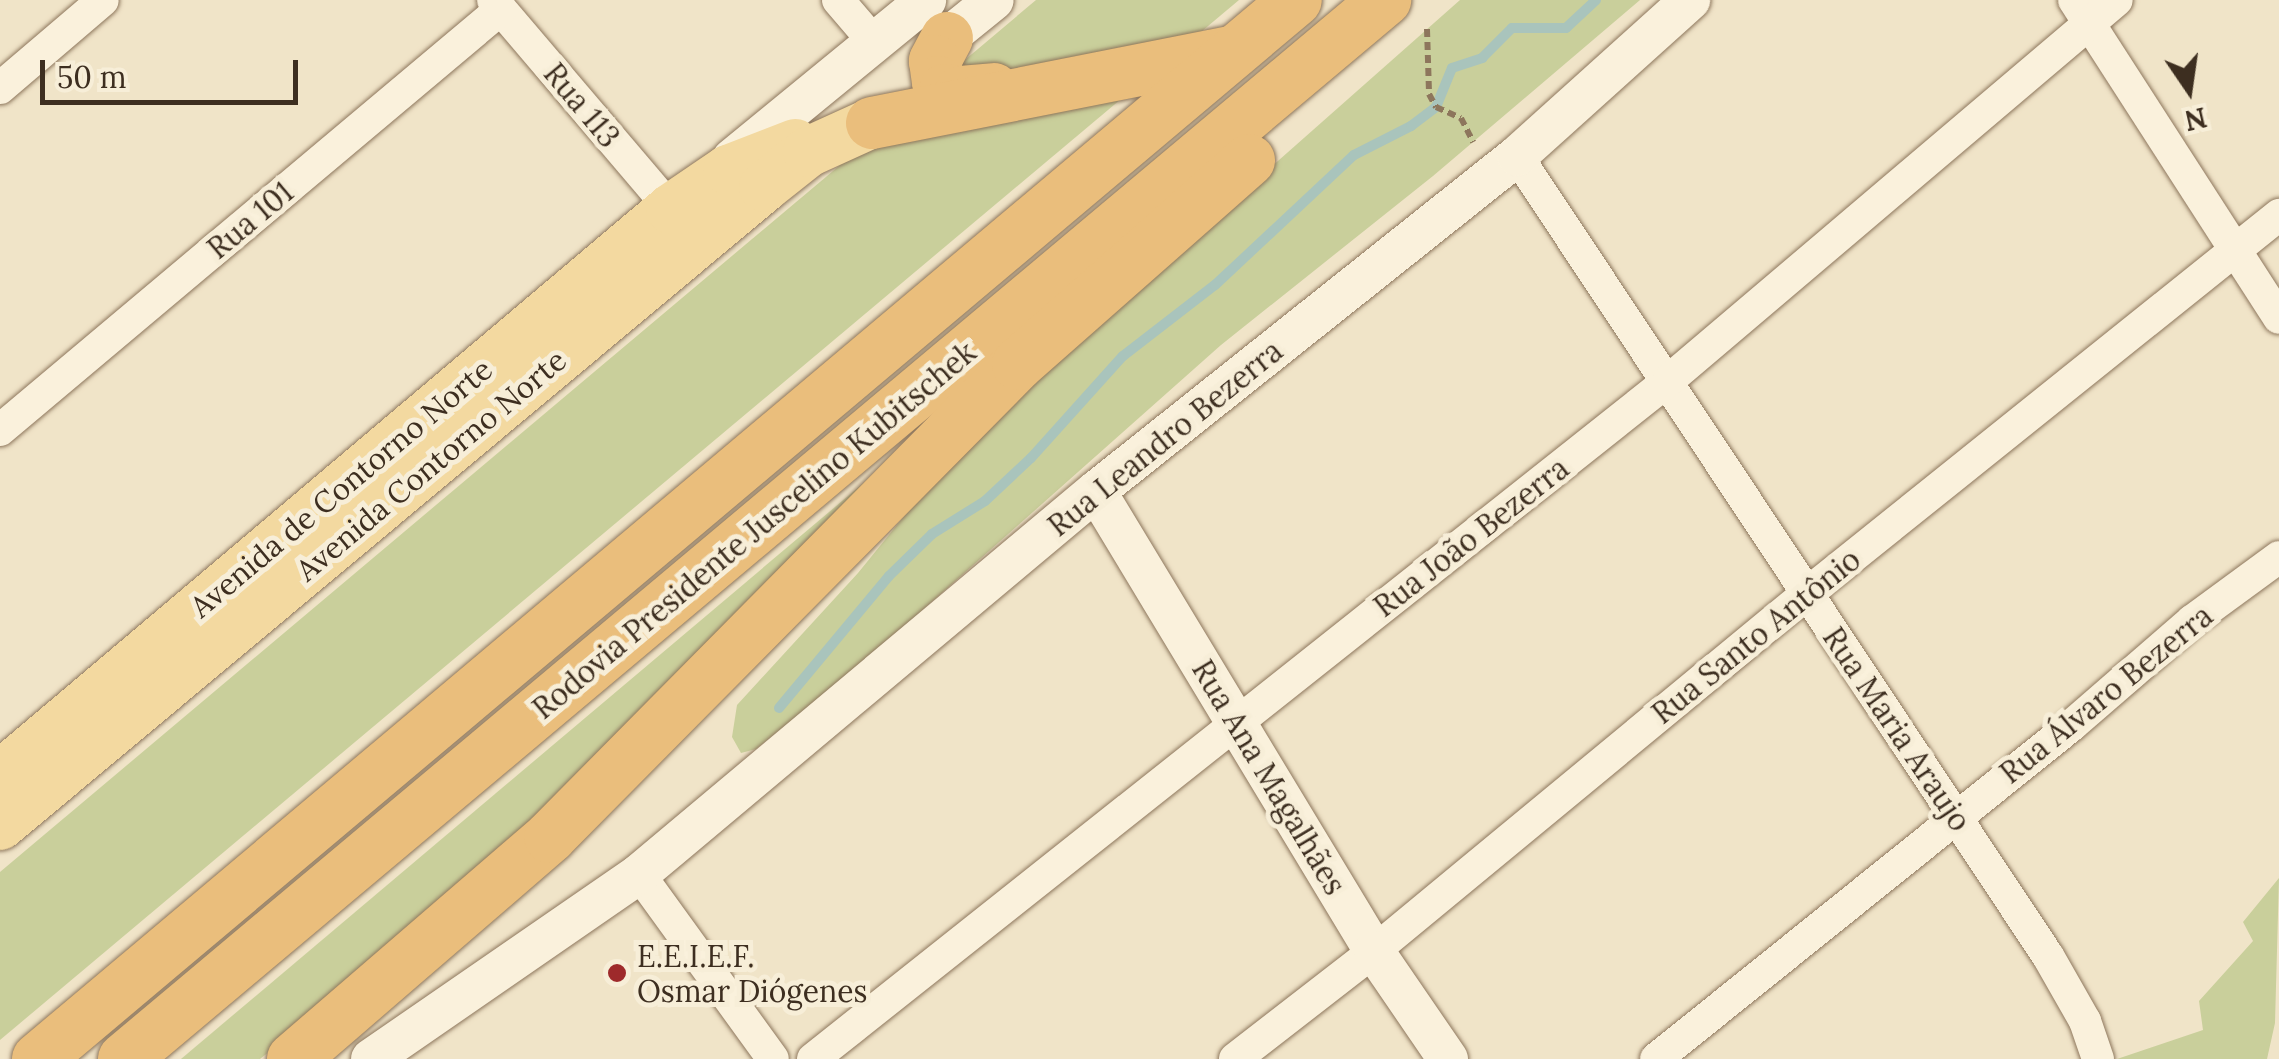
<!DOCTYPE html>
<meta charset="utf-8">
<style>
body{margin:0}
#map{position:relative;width:2279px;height:1059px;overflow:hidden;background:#f0e4c8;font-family:Lora,serif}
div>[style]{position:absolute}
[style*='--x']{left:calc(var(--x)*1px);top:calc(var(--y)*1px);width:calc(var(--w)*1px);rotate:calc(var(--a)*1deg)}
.green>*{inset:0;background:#c9cf9b}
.stream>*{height:10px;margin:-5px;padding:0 5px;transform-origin:5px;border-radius:5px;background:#a9c4bc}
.path>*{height:6px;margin-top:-3px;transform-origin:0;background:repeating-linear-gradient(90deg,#8d765c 0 8px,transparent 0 13px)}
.roads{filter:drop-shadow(0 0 2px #8d765c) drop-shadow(0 0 2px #8d765c)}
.minor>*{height:32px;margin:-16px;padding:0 16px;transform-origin:16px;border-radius:16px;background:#faf1dc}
.tertiary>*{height:40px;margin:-20px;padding:0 20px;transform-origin:20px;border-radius:20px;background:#faf1dc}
.primary>*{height:50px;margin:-25px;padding:0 25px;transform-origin:25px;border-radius:25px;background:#f3d9a0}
.trunk>*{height:52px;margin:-26px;padding:0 26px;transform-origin:26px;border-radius:26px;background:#eabe7c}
.dots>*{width:28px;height:28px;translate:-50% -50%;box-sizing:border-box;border:5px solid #f7eed8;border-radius:50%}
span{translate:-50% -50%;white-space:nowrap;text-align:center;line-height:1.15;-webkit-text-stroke:10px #f7eed8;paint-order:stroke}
.street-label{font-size:30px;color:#3d2e20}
.poi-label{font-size:30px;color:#3d2e20}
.left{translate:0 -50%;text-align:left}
.north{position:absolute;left:2139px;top:40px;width:100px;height:100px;-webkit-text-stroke:8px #f7eed8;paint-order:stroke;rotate:167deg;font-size:28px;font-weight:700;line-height:40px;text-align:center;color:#3d2e20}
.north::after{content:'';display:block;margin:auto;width:35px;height:45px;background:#3d2e20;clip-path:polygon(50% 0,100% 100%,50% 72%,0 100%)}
.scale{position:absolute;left:40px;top:60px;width:258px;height:45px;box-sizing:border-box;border:5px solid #3d2e20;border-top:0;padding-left:12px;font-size:30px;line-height:35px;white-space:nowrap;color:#3d2e20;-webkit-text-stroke:8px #f7eed8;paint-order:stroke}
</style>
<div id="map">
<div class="green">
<i style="clip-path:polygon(1036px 0,1239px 0,0 1040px,0 872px)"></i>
<i style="clip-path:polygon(1460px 0,1640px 0,1433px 176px,1221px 345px,854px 671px,756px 749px,741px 753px,732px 737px,737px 705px,858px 573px,945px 466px,1044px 368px)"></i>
<i style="clip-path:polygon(880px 469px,531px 828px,366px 974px,260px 1059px,181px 1059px)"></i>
<i style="clip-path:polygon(2279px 878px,2275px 1023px,2267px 1059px,2117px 1059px,2203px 1030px,2199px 1001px,2253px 941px,2243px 922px)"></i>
</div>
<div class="stream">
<i style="--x:779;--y:708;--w:172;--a:-50.2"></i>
<i style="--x:889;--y:576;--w:60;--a:-44.3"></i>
<i style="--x:932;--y:534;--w:62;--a:-31.9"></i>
<i style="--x:985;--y:501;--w:63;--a:-43.1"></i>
<i style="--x:1031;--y:458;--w:137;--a:-48"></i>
<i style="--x:1123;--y:356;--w:116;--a:-37.7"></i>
<i style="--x:1215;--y:285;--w:190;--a:-43.1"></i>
<i style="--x:1354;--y:155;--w:64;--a:-27"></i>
<i style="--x:1411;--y:126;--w:31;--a:-37"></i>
<i style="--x:1436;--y:107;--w:42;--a:-67.7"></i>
<i style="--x:1452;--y:68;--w:32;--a:-18"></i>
<i style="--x:1482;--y:58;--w:42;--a:-45"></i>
<i style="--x:1512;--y:28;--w:54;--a:0"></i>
<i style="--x:1566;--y:28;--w:41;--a:-43"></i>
</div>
<div class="path">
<i style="--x:1427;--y:29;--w:65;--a:88.2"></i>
<i style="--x:1429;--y:94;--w:15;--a:62"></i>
<i style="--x:1436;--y:107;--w:27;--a:24"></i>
<i style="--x:1461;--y:118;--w:27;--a:63"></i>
</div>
<div class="roads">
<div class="minor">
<i style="--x:493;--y:0;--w:275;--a:49.6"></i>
<i style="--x:838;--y:0;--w:55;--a:49.4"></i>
<i style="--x:2074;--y:0;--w:378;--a:57.2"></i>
<i style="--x:0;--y:88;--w:135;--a:-40.5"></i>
<i style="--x:1517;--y:156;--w:960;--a:56.43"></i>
<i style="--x:2048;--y:956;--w:75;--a:60.4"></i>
<i style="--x:2085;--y:1021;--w:40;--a:71.1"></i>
<i style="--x:0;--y:430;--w:654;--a:-40.04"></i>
<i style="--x:639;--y:874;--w:228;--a:54.1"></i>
<i style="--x:813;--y:1059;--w:1093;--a:-38.42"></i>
<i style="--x:1669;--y:380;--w:587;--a:-40.31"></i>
<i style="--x:1235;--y:1059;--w:176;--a:-37.8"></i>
<i style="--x:1374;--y:951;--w:559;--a:-39.56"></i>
<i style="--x:1805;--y:595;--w:608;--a:-38.72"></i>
<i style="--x:1656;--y:1059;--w:533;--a:-38.76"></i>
<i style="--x:2072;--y:725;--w:159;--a:-40.9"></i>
<i style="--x:2192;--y:621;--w:108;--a:-36.3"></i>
</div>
<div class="tertiary">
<i style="--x:947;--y:38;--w:60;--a:-39"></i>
<i style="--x:732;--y:159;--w:251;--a:-39.3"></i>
<i style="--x:1096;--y:491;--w:537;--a:58.85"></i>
<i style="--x:1374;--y:951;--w:131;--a:55.6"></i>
<i style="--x:371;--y:1059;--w:326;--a:-34.6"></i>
<i style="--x:639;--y:874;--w:596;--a:-39.97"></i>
<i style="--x:1096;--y:491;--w:538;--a:-38.51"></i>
<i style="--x:1517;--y:156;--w:233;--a:-42"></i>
</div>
<div class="primary">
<i style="--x:0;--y:776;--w:878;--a:-40.2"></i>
<i style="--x:671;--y:209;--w:69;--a:-34.4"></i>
<i style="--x:728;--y:170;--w:72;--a:-21.2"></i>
<i style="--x:0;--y:825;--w:995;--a:-39.86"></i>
<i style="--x:764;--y:187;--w:56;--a:-38.5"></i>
<i style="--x:808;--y:152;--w:70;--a:-24.4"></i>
</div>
<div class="trunk">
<i style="--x:947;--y:38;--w:26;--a:118"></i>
<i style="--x:935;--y:61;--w:21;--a:82"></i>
<i style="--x:938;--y:82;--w:11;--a:49"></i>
<i style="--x:945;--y:90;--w:16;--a:7"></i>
<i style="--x:961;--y:92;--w:33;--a:-5"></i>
<i style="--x:872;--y:123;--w:364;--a:-11.2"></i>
<i style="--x:38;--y:1059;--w:1644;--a:-40.09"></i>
<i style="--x:124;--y:1059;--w:1647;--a:-40.02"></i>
<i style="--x:293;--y:1059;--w:340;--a:-40.8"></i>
<i style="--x:550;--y:837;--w:665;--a:-45.3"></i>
<i style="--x:1018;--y:364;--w:308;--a:-41.4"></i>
</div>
</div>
<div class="dots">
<i style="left:617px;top:973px;background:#9e2a2b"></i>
</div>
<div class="street-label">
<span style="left:582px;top:105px;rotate:50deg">Rua 113</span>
<span style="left:250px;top:220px;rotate:-40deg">Rua 101</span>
<span style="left:1165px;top:438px;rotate:-39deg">Rua Leandro Bezerra</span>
<span style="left:431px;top:465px;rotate:-40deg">Avenida Contorno Norte</span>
<span style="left:341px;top:488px;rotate:-40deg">Avenida de Contorno Norte</span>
<span style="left:754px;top:530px;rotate:-40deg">Rodovia Presidente Juscelino Kubitschek</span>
<span style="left:1471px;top:537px;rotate:-38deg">Rua João Bezerra</span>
<span style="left:1756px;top:636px;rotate:-39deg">Rua Santo Antônio</span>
<span style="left:2106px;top:694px;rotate:-39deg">Rua Álvaro Bezerra</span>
<span style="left:1897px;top:729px;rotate:56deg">Rua Maria Araujo</span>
<span style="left:1269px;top:777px;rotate:59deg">Rua Ana Magalhães</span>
</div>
<div class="poi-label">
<span class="left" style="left:637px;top:973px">E.E.I.E.F.<br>Osmar Diógenes</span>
</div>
<div class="north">N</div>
<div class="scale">50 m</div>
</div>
